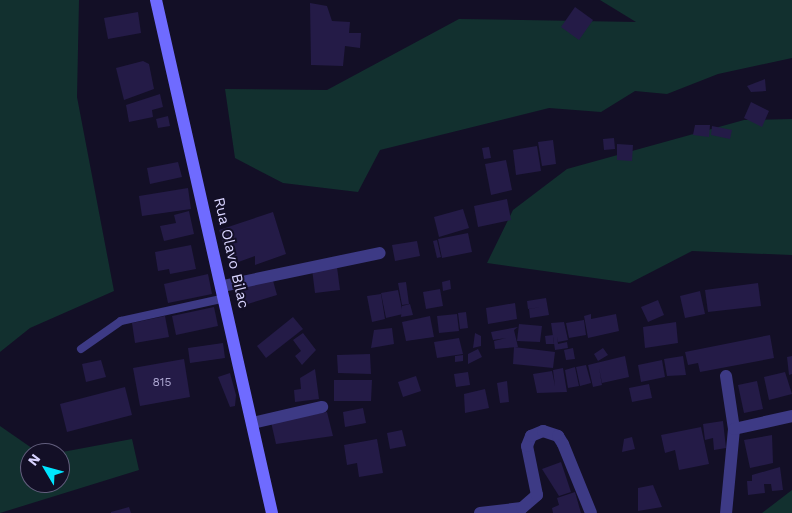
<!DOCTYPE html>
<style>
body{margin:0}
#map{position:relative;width:792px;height:513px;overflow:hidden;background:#130f26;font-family:"Work Sans",sans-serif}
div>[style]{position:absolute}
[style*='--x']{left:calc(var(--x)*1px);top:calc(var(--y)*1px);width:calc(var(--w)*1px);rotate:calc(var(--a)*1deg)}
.green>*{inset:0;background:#12302f}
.building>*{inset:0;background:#241b47}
.lane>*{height:8px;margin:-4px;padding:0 4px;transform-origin:4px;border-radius:4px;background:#3d3a85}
.street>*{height:12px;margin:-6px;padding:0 6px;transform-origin:6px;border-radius:6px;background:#3d3a85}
.secondary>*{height:12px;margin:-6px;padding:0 6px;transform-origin:6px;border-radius:6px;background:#6f6bff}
span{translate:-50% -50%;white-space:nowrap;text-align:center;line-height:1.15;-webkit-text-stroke:4px #130f26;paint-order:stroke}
.number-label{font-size:12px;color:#aca6d1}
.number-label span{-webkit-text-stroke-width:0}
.street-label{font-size:15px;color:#d9d4ff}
.north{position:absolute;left:20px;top:443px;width:50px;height:50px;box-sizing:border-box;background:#130f26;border:1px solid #625e7d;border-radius:50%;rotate:307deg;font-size:14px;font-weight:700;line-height:20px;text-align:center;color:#d9d4ff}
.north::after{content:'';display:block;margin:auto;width:18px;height:22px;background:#00e5ff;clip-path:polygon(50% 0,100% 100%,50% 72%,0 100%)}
</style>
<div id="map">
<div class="green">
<i style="clip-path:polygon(0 0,79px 0,77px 97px,114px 291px,30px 328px,0 352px)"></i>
<i style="clip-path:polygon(600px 0,792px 0,792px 58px,718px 74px,667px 94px,635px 91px,601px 112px,549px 108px,380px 150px,358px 192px,283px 183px,235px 158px,225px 89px,327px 90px,459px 19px,636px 22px)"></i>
<i style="clip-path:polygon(792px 119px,792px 255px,692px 251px,630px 283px,487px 263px,513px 210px,567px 169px,744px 120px)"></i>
<i style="clip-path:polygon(0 426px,39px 453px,30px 453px,30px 483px,60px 483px,57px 453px,132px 439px,139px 470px,0 513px)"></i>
<i style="clip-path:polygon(792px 490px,792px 513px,762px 513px)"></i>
</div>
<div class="building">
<i style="clip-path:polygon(310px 3px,327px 6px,332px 21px,350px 22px,349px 33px,361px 33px,360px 48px,345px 46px,343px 66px,311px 65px)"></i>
<i style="clip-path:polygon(575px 7px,593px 20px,579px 40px,561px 27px)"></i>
<i style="clip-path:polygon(138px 12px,141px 33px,108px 39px,104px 18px)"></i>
<i style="clip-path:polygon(143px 61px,149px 64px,154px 89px,124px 100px,116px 68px)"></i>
<i style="clip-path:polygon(765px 79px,766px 91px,751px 92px,747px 86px)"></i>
<i style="clip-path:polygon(160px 94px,163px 107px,152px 110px,153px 117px,129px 122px,126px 105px)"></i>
<i style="clip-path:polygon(751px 102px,769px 111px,762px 127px,744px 118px)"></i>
<i style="clip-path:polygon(168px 116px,170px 126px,158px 128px,156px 119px)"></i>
<i style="clip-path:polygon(695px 125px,710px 125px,709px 137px,693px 135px)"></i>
<i style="clip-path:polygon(712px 126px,732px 130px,730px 139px,711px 135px)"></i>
<i style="clip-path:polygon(614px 138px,615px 149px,604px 150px,603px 139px)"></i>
<i style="clip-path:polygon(553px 140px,556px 164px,542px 166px,538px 142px)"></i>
<i style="clip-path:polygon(617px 144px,633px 145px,632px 161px,617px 160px)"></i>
<i style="clip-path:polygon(537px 146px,541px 171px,516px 175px,513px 150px)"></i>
<i style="clip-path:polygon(489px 147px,491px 158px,484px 159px,482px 148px)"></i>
<i style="clip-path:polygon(506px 160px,512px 190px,491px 195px,485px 164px)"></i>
<i style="clip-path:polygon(178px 162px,182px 177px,150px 184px,147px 168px)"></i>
<i style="clip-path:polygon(188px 188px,191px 209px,142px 216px,139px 196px)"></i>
<i style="clip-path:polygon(507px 199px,511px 220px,478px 227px,474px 206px)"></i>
<i style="clip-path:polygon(463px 209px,469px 228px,439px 237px,434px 217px)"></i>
<i style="clip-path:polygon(189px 211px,194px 234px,164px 241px,160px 226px,176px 223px,174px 215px)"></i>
<i style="clip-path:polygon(273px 212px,286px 254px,255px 265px,255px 256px,230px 265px,219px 230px)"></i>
<i style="clip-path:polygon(468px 233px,472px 252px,442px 258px,438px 239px)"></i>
<i style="clip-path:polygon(437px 240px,441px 257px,437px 258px,433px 241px)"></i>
<i style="clip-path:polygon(417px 241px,420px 256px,395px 261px,392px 245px)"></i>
<i style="clip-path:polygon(191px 245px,196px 269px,170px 274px,169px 269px,158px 271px,155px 252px)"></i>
<i style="clip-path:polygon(337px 267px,340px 290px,315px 293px,312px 269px)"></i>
<i style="clip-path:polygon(208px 274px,212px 294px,168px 303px,164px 284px)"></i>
<i style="clip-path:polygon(272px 277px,277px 295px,241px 306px,236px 287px)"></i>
<i style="clip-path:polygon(450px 280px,451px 289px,443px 291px,442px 282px)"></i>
<i style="clip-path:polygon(406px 282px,409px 304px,402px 305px,398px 283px)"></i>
<i style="clip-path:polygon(758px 283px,761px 306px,708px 312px,705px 290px)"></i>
<i style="clip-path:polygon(440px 289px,443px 306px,426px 309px,423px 292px)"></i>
<i style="clip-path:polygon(398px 290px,403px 314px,386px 318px,381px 293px)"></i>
<i style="clip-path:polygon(700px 291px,705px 314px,685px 318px,680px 296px)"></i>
<i style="clip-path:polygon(381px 294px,385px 319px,372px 322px,367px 296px)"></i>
<i style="clip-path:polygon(546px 298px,549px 315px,530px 318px,529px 309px,542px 307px,528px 309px,527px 301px)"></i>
<i style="clip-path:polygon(658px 300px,664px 315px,648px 322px,641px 307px)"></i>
<i style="clip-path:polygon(515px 303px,517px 319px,488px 324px,486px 308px)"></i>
<i style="clip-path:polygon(410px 304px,413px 315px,401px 317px,402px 306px)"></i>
<i style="clip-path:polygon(214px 307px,218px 326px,176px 335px,172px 316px)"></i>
<i style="clip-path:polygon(466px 312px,468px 328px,460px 329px,458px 313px)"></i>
<i style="clip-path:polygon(457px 314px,459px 331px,439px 333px,437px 316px)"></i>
<i style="clip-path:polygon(591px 314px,591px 319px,616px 314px,619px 331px,588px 338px,584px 316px)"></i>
<i style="clip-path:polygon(165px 316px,169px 337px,135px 343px,132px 323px)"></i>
<i style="clip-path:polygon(430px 316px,434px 337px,406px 341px,402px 322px)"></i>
<i style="clip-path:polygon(293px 317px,303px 329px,266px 358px,257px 346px)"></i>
<i style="clip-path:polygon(584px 320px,586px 335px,569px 338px,566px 323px)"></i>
<i style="clip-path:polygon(564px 322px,568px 340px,558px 342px,557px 336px,558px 344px,567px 342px,568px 348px,555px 350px,551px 323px)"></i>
<i style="clip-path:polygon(676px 322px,678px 343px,645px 348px,643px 327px)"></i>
<i style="clip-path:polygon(519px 324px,542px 326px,540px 342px,517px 341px)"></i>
<i style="clip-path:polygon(518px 327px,514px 330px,518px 347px,495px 349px,494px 341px,506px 338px,493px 340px,491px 332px)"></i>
<i style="clip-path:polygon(392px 328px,394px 344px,371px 348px,374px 330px)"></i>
<i style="clip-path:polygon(303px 333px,316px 350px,302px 365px,295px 356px,301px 351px,293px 340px)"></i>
<i style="clip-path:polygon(475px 333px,481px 336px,481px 346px,473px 348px)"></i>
<i style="clip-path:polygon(553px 335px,554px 344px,546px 344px,545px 336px)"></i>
<i style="clip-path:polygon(770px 335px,774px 358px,700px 372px,698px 363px,688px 365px,685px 352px)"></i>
<i style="clip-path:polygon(459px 338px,463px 354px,437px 358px,434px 342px)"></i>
<i style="clip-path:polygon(223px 343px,225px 358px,190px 363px,188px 348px)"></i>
<i style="clip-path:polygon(514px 347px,555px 352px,553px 368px,513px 364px)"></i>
<i style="clip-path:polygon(573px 348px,575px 359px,566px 360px,564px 350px)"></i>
<i style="clip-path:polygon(603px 348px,608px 355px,598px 361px,594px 354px)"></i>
<i style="clip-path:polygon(478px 349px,482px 357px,468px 364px,468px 354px)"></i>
<i style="clip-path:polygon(370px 354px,371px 374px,338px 373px,337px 355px)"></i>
<i style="clip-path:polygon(463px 355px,463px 361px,455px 362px,455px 356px)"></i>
<i style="clip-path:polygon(625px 356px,629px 377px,602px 383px,599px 368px,602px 385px,593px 387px,588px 365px)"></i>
<i style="clip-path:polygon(683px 356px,686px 375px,667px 376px,664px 359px)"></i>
<i style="clip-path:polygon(792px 356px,792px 374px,789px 375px,787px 357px)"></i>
<i style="clip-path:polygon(184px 359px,190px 397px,140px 406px,133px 368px)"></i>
<i style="clip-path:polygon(101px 360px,106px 377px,86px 382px,82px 364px)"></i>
<i style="clip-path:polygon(662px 360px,665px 377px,641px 382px,638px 365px)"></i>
<i style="clip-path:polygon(586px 365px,591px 383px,580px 386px,576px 367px)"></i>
<i style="clip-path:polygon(575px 367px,579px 386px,568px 388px,565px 370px)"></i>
<i style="clip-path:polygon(563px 368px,567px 392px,537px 393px,533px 374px,552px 371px,555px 386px,553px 370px)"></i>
<i style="clip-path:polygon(315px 369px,319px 399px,295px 402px,294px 390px,301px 389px,300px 378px)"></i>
<i style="clip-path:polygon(468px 372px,470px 385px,456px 387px,454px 374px)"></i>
<i style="clip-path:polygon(785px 372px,792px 394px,769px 400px,764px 377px)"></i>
<i style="clip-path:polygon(230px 373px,236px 395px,235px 406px,230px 407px,218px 377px)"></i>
<i style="clip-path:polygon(416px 376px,421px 391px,403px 397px,398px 382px)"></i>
<i style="clip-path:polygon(334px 380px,372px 380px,371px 401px,334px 401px)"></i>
<i style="clip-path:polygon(507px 381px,509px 402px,500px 403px,497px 383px)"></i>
<i style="clip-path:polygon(757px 381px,763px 409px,744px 413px,738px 385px)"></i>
<i style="clip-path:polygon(649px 384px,652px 398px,632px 402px,629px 388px)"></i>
<i style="clip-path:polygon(125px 387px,132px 415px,67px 432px,60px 404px)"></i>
<i style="clip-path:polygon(485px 389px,489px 408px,465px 413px,464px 394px)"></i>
<i style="clip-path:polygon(363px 408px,366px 423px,345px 427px,343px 412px)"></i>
<i style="clip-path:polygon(327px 412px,333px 436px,276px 444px,271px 422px)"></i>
<i style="clip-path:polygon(723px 421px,726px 448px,714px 450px,713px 438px,705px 440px,703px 424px)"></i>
<i style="clip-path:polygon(701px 427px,709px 464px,679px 470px,675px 450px,665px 453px,661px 435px)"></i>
<i style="clip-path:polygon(402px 430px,406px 446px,390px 449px,387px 433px)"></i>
<i style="clip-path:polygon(772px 435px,773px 463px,750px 468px,744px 440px)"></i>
<i style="clip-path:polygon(632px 437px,635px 449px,622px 452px,624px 439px)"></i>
<i style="clip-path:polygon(377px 439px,383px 473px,359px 477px,357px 463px,347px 465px,344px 445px)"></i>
<i style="clip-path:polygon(561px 462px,571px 492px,559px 496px,542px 469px)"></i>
<i style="clip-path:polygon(780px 467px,783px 490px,772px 491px,771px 484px,764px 484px,765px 493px,748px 495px,747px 481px,752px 481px,752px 475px)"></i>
<i style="clip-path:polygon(653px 485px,662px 507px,638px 511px,638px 488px)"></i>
<i style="clip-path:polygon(575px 492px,581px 513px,553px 513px,552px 508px,559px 505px,557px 498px)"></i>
<i style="clip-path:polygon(129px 507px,131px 513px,111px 513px,111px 512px)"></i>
</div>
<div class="lane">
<i style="--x:81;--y:349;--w:49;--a:-35"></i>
<i style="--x:121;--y:321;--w:107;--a:-12.4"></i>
</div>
<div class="street">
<i style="--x:223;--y:286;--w:160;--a:-11.9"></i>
<i style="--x:726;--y:376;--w:54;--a:81.4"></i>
<i style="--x:734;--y:429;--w:84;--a:95.4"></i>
<i style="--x:252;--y:423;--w:72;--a:-12.9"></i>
<i style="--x:734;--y:429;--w:59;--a:-12.6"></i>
<i style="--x:480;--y:513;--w:42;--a:-6.8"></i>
<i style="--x:522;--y:508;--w:20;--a:-41"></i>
<i style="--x:537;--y:495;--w:50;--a:-101.5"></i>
<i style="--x:527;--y:446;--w:11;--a:-68"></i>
<i style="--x:531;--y:436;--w:13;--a:-23"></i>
<i style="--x:543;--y:431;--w:16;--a:18"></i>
<i style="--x:558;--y:436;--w:9;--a:58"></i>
<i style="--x:563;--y:444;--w:74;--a:67.9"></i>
</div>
<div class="secondary">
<i style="--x:156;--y:0;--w:526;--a:77.26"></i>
</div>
<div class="number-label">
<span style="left:162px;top:383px">815</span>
</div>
<div class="street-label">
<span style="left:231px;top:253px;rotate:77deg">Rua Olavo Bilac</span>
</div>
<div class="north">N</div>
</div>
